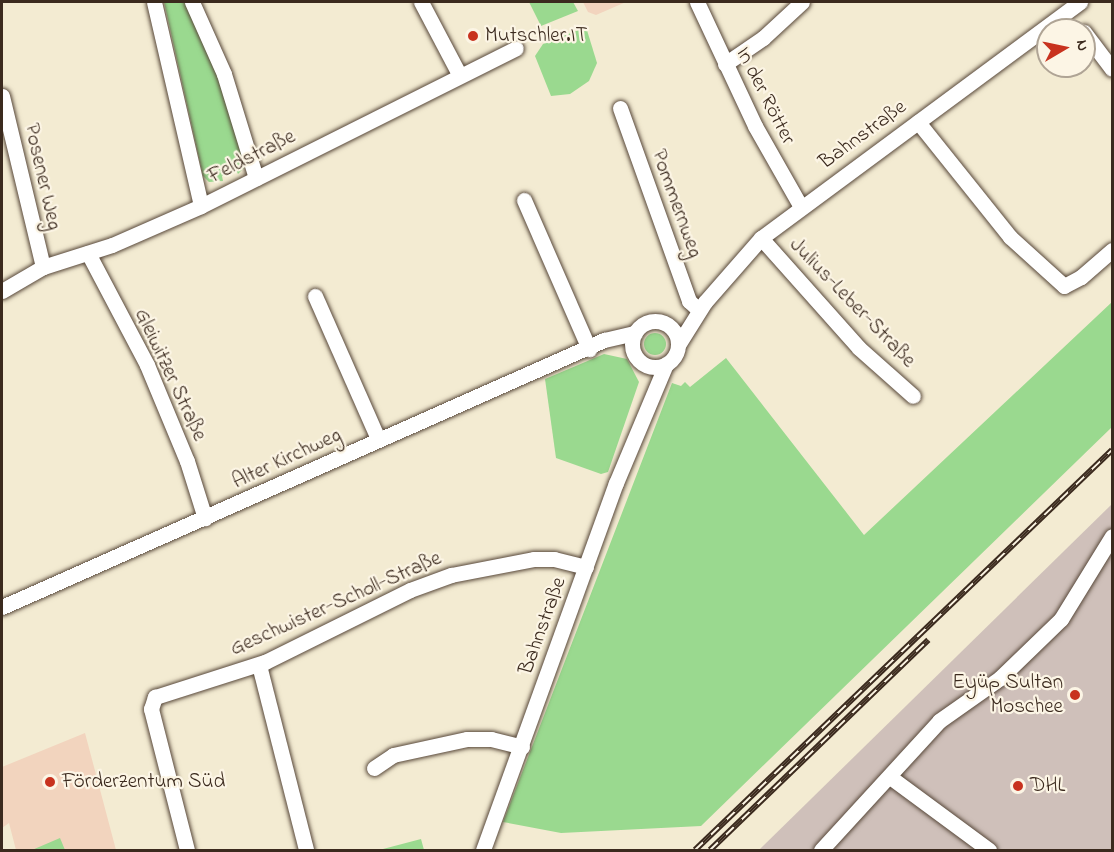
<!DOCTYPE html>
<meta charset="utf-8">
<style>
body{margin:0}
#map{position:relative;width:1114px;height:852px;overflow:hidden;background:#f3ebd2;font-family:"Indie Flower",sans-serif}
div>[style]{position:absolute}
[style*='--x']{left:calc(var(--x)*1px);top:calc(var(--y)*1px);width:calc(var(--w)*1px);rotate:calc(var(--a)*1deg)}
.built>*{inset:0;background:#f2d4be}
.industrial>*{inset:0;background:#cfc0ba}
.green>*{inset:0;background:#9ad98f}
.round{border-radius:50%}
.roads{filter:drop-shadow(0 0 2px #574739) drop-shadow(0 0 2px #574739)}
.minor>*{height:15px;margin:-7.5px;padding:0 7.5px;transform-origin:7.5px;border-radius:7.5px;background:#fff}
.minor>.ring{margin:-7.5px;padding:0;box-sizing:content-box;background:none;border:15px solid #fff;border-radius:50%}
.rail>*{height:6px;margin-top:-3px;transform-origin:0;background:repeating-linear-gradient(90deg,#fcf5e5 0 11px,#3b2a1e 0 22px);box-sizing:border-box;border-block:2px solid #3b2a1e}
.dots>*{width:16px;height:16px;translate:-50% -50%;box-sizing:border-box;border:3px solid #fcf5e5;border-radius:50%}
span{translate:-50% -50%;white-space:nowrap;text-align:center;line-height:1.15;-webkit-text-stroke:4.5px #fcf5e5;paint-order:stroke}
.poi-label{font-size:21px;color:#3b2a1e}
.left{translate:0 -50%;text-align:left}
.right{translate:-100% -50%;text-align:right}
.street-label{font-size:21px;color:#3b2a1e}
.frame{position:absolute;inset:0;border:3px solid #3b2a1e;pointer-events:none}
.north{position:absolute;left:1036px;top:18px;width:60px;height:60px;box-sizing:border-box;background:#fcf5e5;border:2px solid #afa495;border-radius:50%;rotate:81deg;font-size:16px;font-weight:700;line-height:24px;text-align:center;color:#3b2a1e}
.north::after{content:'';display:block;margin:auto;width:21px;height:27px;background:#c8321e;clip-path:polygon(50% 0,100% 100%,50% 72%,0 100%)}
</style>
<div id="map">
<div class="built">
<i style="clip-path:polygon(583px 2px,626px 2px,596px 15px,588px 12px)"></i>
<i style="clip-path:polygon(85px 733px,116px 850px,16px 850px,9px 823px,2px 828px,2px 767px)"></i>
</div>
<div class="industrial">
<i style="clip-path:polygon(1112px 504px,1112px 850px,759px 850px)"></i>
</div>
<div class="green">
<i style="clip-path:polygon(164px 2px,184px 2px,220px 80px,246px 166px,238px 174px,236px 170px,222px 176px,223px 181px,209px 182px,203px 176px)"></i>
<i style="clip-path:polygon(529px 2px,573px 2px,578px 11px,541px 26px)"></i>
<i style="clip-path:polygon(586px 27px,597px 63px,589px 81px,570px 94px,551px 96px,535px 56px,543px 44px)"></i>
<i style="clip-path:polygon(1112px 302px,1112px 427px,701px 826px,561px 833px,503px 822px,672px 383px,681px 386px,685px 382px,690px 387px,726px 358px,864px 535px)"></i>
<i class="round" style="left:644px;top:333px;width:22px;height:22px"></i>
<i style="clip-path:polygon(604px 354px,627px 359px,639px 382px,608px 472px,601px 474px,556px 458px,545px 379px)"></i>
<i style="clip-path:polygon(60px 838px,65px 850px,32px 850px)"></i>
<i style="clip-path:polygon(421px 839px,424px 850px,384px 850px,383px 849px)"></i>
</div>
<div class="roads">
<div class="minor">
<i style="--x:154;--y:2;--w:209;--a:77"></i>
<i style="--x:192;--y:2;--w:79;--a:66"></i>
<i style="--x:224;--y:74;--w:109;--a:72.9"></i>
<i style="--x:421;--y:2;--w:81;--a:62.2"></i>
<i style="--x:697;--y:2;--w:137;--a:64.9"></i>
<i style="--x:755;--y:126;--w:93;--a:60.4"></i>
<i style="--x:1084;--y:32;--w:46;--a:52.9"></i>
<i style="--x:725;--y:64;--w:46;--a:-34.4"></i>
<i style="--x:763;--y:38;--w:53;--a:-42.7"></i>
<i style="--x:2;--y:96;--w:176;--a:76.5"></i>
<i style="--x:620;--y:108;--w:205;--a:70.3"></i>
<i style="--x:689;--y:301;--w:13;--a:42"></i>
<i style="--x:918;--y:122;--w:147;--a:51.3"></i>
<i style="--x:1010;--y:237;--w:73;--a:42.2"></i>
<i style="--x:1064;--y:286;--w:19;--a:-28"></i>
<i style="--x:1081;--y:277;--w:41;--a:-41.1"></i>
<i style="--x:524;--y:200;--w:163;--a:66.4"></i>
<i style="--x:761;--y:238;--w:147;--a:48.3"></i>
<i style="--x:859;--y:348;--w:72;--a:41.6"></i>
<i style="--x:88;--y:253;--w:127;--a:62.2"></i>
<i style="--x:147;--y:365;--w:104;--a:67.4"></i>
<i style="--x:187;--y:461;--w:60;--a:72.5"></i>
<i style="--x:2;--y:291;--w:48;--a:-30.3"></i>
<i style="--x:43;--y:267;--w:72;--a:-17.7"></i>
<i style="--x:112;--y:245;--w:97;--a:-23.7"></i>
<i style="--x:201;--y:206;--w:352;--a:-26.6"></i>
<i style="--x:315;--y:296;--w:156;--a:66.2"></i>
<i class="ring" style="left:632px;top:321px;width:31px;height:31px"></i>
<i style="--x:678;--y:345;--w:51;--a:-57.9"></i>
<i style="--x:705;--y:302;--w:85;--a:-48.8"></i>
<i style="--x:761;--y:238;--w:397;--a:-36.5"></i>
<i style="--x:2;--y:607;--w:659;--a:-23.92"></i>
<i style="--x:604;--y:340;--w:32;--a:-13"></i>
<i style="--x:259;--y:665;--w:191;--a:75.7"></i>
<i style="--x:374;--y:768;--w:23;--a:-34"></i>
<i style="--x:393;--y:755;--w:76;--a:-12.2"></i>
<i style="--x:467;--y:739;--w:24;--a:0"></i>
<i style="--x:491;--y:739;--w:32;--a:14"></i>
<i style="--x:890;--y:777;--w:123;--a:36.4"></i>
<i style="--x:187;--y:850;--w:146;--a:-104.3"></i>
<i style="--x:151;--y:709;--w:13;--a:-72"></i>
<i style="--x:155;--y:697;--w:115;--a:-17.7"></i>
<i style="--x:265;--y:662;--w:162;--a:-26.4"></i>
<i style="--x:410;--y:590;--w:44;--a:-20.1"></i>
<i style="--x:451;--y:575;--w:85;--a:-10.9"></i>
<i style="--x:534;--y:559;--w:20;--a:0"></i>
<i style="--x:554;--y:559;--w:33;--a:14"></i>
<i style="--x:483;--y:850;--w:390;--a:-70.1"></i>
<i style="--x:616;--y:483;--w:129;--a:-67.2"></i>
<i style="--x:821;--y:850;--w:175;--a:-47.5"></i>
<i style="--x:939;--y:721;--w:75;--a:-35.2"></i>
<i style="--x:1000;--y:678;--w:85;--a:-44"></i>
<i style="--x:1061;--y:619;--w:97;--a:-58.4"></i>
</div>
</div>
<div class="rail">
<i style="--x:695;--y:850;--w:578;--a:-43.81"></i>
<i style="--x:710;--y:850;--w:303;--a:-43.9"></i>
</div>
<div class="dots">
<i style="left:473px;top:36px;background:#c8321e"></i>
<i style="left:1075px;top:695px;background:#c8321e"></i>
<i style="left:50px;top:782px;background:#c8321e"></i>
<i style="left:1018px;top:786px;background:#c8321e"></i>
</div>
<div class="poi-label">
<span class="left" style="left:485px;top:36px">Mutschler.IT</span>
<span class="right" style="left:1063px;top:695px">Eyüp Sultan<br>Moschee</span>
<span class="left" style="left:62px;top:782px">Förderzentum Süd</span>
<span class="left" style="left:1030px;top:786px">DHL</span>
</div>
<div class="street-label">
<span style="left:765px;top:96px;rotate:63deg">In der Rötter</span>
<span style="left:863px;top:135px;rotate:-36deg">Bahnstraße</span>
<span style="left:252px;top:157px;rotate:-27deg">Feldstraße</span>
<span style="left:42px;top:177px;rotate:77deg">Posener Weg</span>
<span style="left:676px;top:204px;rotate:70deg">Pommernweg</span>
<span style="left:852px;top:303px;rotate:46deg">Julius-Leber-Straße</span>
<span style="left:170px;top:375px;rotate:65deg">Gleiwitzer Straße</span>
<span style="left:287px;top:459px;rotate:-25deg">Alter Kirchweg</span>
<span style="left:336px;top:604px;rotate:-24deg">Geschwister-Scholl-Straße</span>
<span style="left:543px;top:626px;rotate:-70deg">Bahnstraße</span>
</div>
<div class="frame"></div>
<div class="north">N</div>
</div>
